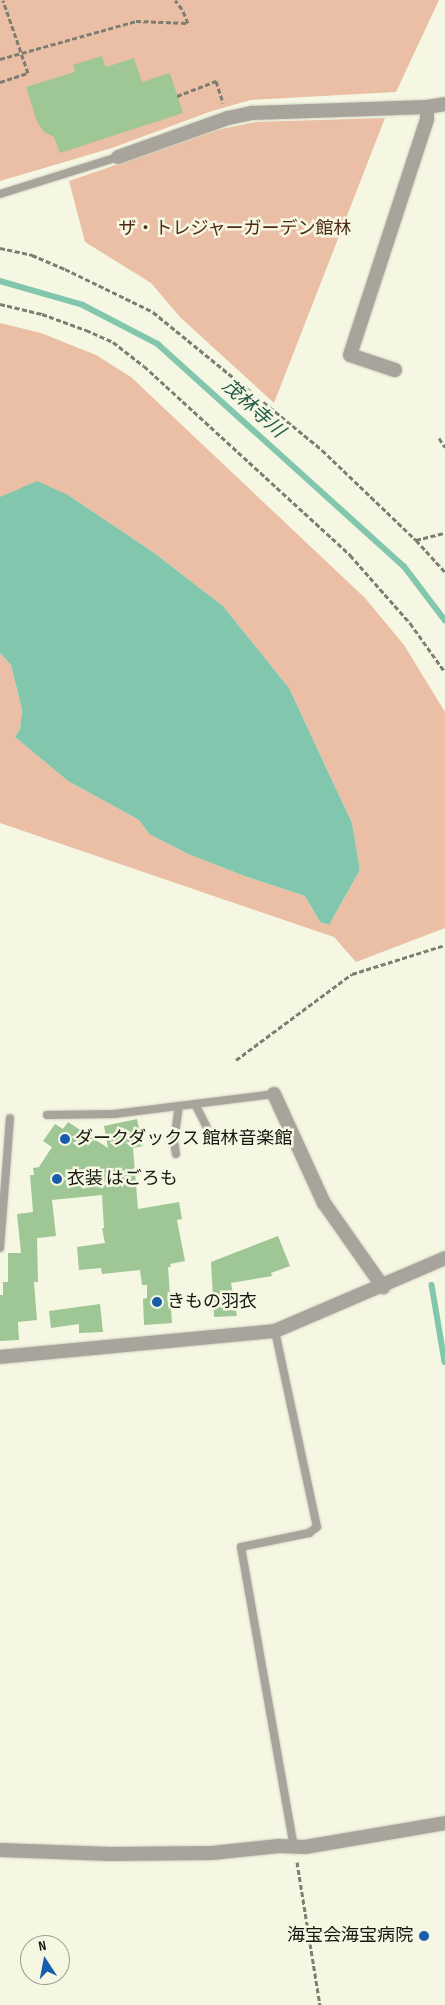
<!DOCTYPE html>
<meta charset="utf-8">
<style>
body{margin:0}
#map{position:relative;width:445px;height:2005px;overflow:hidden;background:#f5f7e3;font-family:"Sofia Sans Condensed","Noto Sans JP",sans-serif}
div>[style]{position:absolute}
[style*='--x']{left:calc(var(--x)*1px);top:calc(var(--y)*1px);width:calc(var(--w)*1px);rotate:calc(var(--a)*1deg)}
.green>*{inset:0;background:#eabfa5}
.water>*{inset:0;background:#82c7ad}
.stream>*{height:5.5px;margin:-2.75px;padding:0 2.75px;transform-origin:2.75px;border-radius:2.75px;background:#82c7ad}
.building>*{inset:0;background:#9fc695}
.path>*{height:3px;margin-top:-1.5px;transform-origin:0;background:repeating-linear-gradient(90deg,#7d7e71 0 5px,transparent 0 7.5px)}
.roads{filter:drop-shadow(0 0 1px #d1d3c1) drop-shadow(0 0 1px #d1d3c1)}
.service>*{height:8px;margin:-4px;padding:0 4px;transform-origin:4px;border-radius:4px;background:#a8a49c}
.minor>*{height:14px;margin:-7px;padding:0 7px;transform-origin:7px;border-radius:7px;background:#a8a49c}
.tertiary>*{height:14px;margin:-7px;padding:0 7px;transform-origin:7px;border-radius:7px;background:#a8a49c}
.dots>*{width:14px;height:14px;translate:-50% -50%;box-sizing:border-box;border:2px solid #f5f7e3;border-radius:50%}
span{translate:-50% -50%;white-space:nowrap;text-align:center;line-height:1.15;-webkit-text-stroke:5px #f5f7e3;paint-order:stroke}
.park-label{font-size:18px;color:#502b12}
.poi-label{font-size:18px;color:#161710}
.left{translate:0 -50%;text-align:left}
.right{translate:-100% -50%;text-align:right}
.water-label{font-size:19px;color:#235a48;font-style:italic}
.north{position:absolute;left:20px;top:1935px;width:50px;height:50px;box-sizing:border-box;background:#f5f7e3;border:1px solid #9c9d8f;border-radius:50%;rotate:349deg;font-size:14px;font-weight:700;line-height:20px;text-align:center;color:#161710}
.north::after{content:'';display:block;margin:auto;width:18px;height:22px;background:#185cac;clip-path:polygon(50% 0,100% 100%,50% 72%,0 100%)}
</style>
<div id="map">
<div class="green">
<i style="clip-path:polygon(0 0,439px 0,396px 92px,251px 100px,212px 111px,112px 148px,0 181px)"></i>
<i style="clip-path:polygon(385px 118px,274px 403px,181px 318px,151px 283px,85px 242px,69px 181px,217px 130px,255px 122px)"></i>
<i style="clip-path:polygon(0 323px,41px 333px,96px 355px,131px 377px,365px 598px,404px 645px,445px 712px,445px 928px,356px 962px,334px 937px,0 823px,0 653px,11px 665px,22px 710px,20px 729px,15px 737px,68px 781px,139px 820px,149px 834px,188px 854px,247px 877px,305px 896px,320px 922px,329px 925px,360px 870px,352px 823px,289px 688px,223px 606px,153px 552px,68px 495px,0 497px)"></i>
</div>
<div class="water">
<i style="clip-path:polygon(37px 481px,68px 495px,153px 552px,223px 606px,289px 688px,352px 823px,360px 870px,329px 925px,320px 922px,305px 896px,247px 877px,188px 854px,149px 834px,139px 820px,68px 781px,15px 737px,20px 729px,22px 710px,11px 665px,0 653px,0 497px)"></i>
</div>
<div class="stream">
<i style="--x:0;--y:281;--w:86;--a:16.1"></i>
<i style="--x:83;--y:305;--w:85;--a:27.5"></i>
<i style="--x:158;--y:344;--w:331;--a:42.1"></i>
<i style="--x:404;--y:566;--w:68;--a:52.8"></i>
<i style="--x:432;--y:1285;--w:78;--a:80.4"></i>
</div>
<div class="building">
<i style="clip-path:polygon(102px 56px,106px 67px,134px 58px,142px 82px,170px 73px,183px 113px,60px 153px,54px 137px,44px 132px,37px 122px,26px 87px,75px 72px,73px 65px)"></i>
<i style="clip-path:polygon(137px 1119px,143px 1146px,133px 1148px,138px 1209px,179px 1202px,182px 1219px,177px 1220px,185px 1261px,170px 1264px,171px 1267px,168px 1267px,172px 1323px,144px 1325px,143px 1299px,147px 1298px,147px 1285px,142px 1285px,140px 1270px,102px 1274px,101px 1268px,79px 1270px,77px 1247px,105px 1243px,102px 1228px,104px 1228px,102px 1195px,52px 1200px,56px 1236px,37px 1238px,38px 1282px,34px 1282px,37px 1320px,18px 1322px,19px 1340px,0 1341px,0 1295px,3px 1295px,3px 1282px,8px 1282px,8px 1253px,21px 1253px,17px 1214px,33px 1212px,30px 1175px,34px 1175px,33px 1168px,39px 1167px,52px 1147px,43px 1141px,55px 1124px,63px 1129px,68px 1122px,108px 1148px,104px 1126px)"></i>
<i style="clip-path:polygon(278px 1236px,290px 1266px,271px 1273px,272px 1276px,231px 1283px,237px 1316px,214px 1317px,211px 1262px)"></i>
<i style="clip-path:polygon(100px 1304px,103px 1332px,79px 1333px,79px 1324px,51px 1328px,49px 1311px)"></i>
</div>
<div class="path">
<i style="--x:0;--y:59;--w:141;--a:-15.6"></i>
<i style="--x:136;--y:21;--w:52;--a:2.2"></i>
<i style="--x:188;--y:23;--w:15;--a:-113"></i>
<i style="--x:182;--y:9;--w:11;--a:-128"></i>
<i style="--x:0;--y:82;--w:29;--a:-18"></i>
<i style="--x:28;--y:73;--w:77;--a:-108.9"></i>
<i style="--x:177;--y:96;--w:42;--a:-21"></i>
<i style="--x:216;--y:81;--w:23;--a:72"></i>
<i style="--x:0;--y:248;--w:33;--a:12"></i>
<i style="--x:32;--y:255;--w:36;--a:23"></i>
<i style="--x:65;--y:269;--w:98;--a:26"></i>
<i style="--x:153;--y:312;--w:218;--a:39.2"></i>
<i style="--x:322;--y:450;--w:130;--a:43.8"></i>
<i style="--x:416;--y:540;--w:43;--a:47.8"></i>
<i style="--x:0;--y:304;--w:43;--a:13.4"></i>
<i style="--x:42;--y:314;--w:47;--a:20"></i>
<i style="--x:86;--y:330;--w:30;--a:24"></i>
<i style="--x:113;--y:342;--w:39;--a:38"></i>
<i style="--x:144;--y:366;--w:280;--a:42.5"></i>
<i style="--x:350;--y:555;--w:91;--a:48.6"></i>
<i style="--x:410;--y:623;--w:60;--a:54.5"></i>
<i style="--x:439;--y:438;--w:11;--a:56"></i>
<i style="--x:416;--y:540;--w:30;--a:-14"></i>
<i style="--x:236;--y:1060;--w:144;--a:-36.6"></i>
<i style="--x:352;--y:974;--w:97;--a:-17.3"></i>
<i style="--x:297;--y:1862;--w:145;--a:80.9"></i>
</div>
<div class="roads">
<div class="service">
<i style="--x:0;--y:194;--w:124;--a:-17.4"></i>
<i style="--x:195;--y:1104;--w:25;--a:63"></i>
<i style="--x:47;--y:1115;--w:67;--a:-0.9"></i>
<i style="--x:114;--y:1114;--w:161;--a:-7.1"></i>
<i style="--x:176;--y:1154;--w:13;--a:-99"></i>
<i style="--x:174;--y:1141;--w:35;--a:-82"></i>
<i style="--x:0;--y:1248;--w:130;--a:-85.6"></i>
<i style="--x:275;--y:1331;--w:200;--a:77.9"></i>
<i style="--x:317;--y:1527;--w:10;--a:143"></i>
<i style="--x:309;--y:1533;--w:69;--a:168.4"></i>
<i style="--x:241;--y:1547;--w:305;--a:80"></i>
</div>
<div class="minor">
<i style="--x:118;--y:157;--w:117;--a:-19.5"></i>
<i style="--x:228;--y:118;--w:25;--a:-12"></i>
<i style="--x:252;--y:113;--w:175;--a:-2"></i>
<i style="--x:427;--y:107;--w:18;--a:-9"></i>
<i style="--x:395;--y:370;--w:47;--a:-161.6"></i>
<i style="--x:350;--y:355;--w:248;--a:-71.9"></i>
<i style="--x:427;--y:119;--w:12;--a:-90"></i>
<i style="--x:274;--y:1094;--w:120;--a:65.4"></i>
<i style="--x:324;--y:1203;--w:103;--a:54.9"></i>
<i style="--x:0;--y:1850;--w:110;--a:2.1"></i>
<i style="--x:110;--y:1854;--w:102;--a:-0.6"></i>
<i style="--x:212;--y:1853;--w:67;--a:-6"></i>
<i style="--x:279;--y:1846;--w:26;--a:2"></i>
<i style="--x:305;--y:1847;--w:142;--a:-9.7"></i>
</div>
<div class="tertiary">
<i style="--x:0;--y:1357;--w:276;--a:-5.4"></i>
<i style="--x:275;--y:1331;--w:185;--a:-23.2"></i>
</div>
</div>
<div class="dots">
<i style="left:65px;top:1139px;background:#185cac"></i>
<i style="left:57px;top:1179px;background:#185cac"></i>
<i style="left:157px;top:1302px;background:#185cac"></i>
<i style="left:424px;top:1936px;background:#185cac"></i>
</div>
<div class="park-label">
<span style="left:235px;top:229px">ザ・トレジャーガーデン館林</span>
</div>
<div class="poi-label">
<span class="left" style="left:75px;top:1139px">ダークダックス 館林音楽館</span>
<span class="left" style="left:67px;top:1179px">衣装 はごろも</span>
<span class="left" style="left:167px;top:1302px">きもの羽衣</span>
<span class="right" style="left:413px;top:1936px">海宝会海宝病院</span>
</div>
<div class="water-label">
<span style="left:253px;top:409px;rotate:42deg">茂林寺川</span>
</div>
<div class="north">N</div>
</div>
